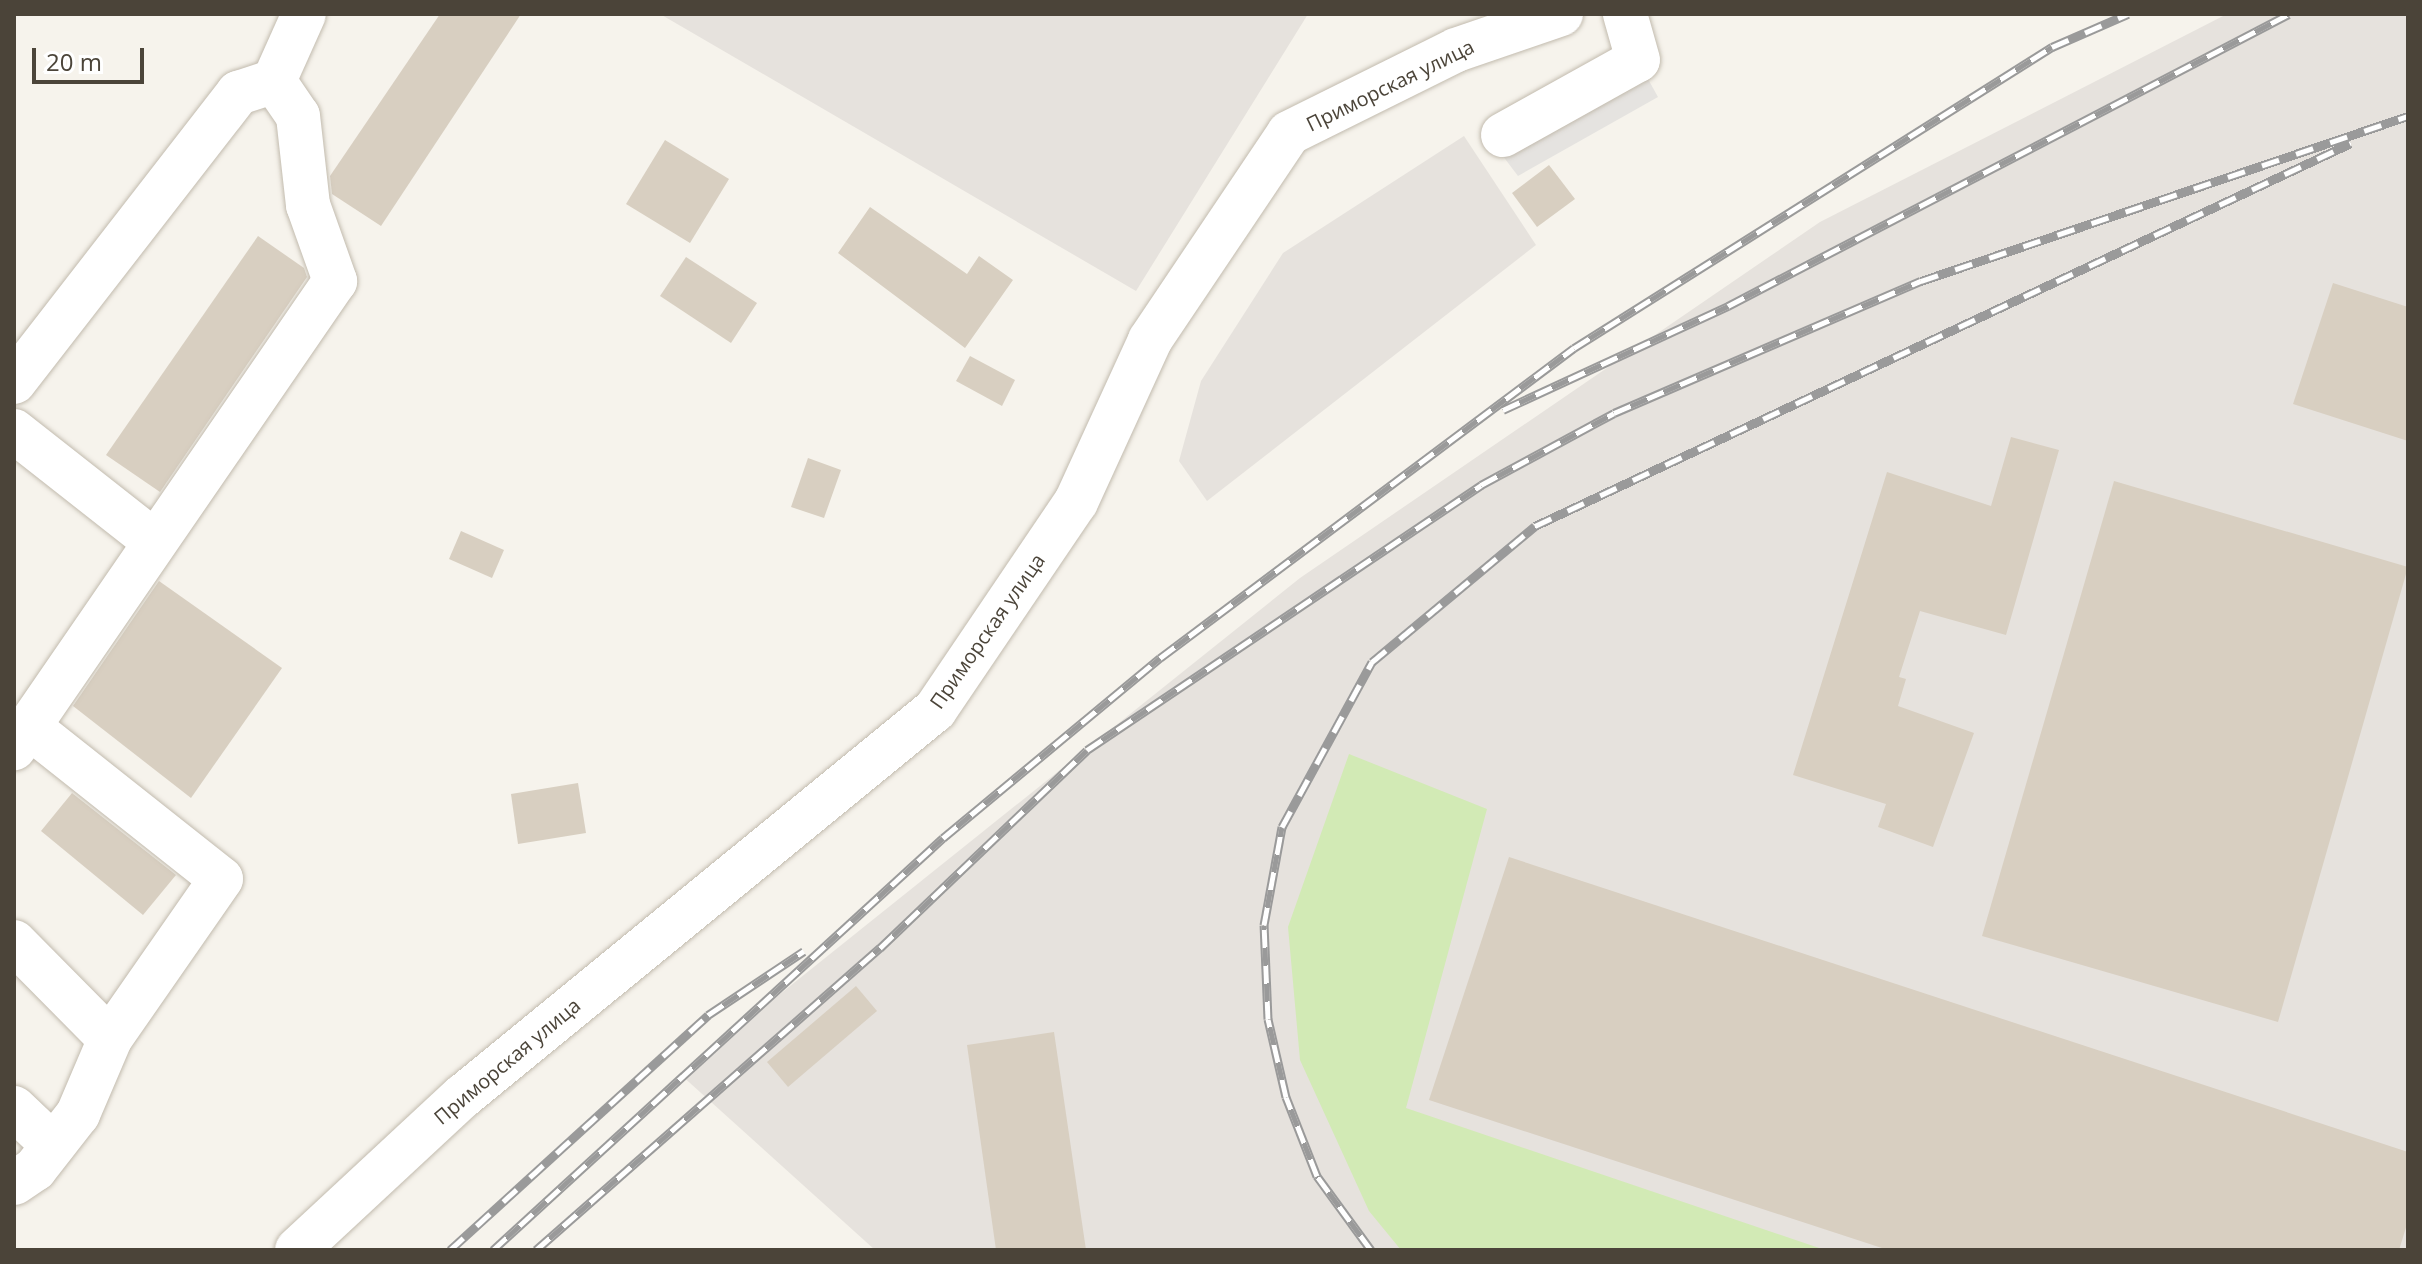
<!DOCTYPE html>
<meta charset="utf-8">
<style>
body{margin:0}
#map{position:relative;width:2422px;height:1264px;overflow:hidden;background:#f6f3ec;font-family:"Open Sans",sans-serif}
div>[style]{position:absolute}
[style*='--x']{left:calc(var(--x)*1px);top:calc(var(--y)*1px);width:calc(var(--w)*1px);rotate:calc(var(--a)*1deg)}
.industrial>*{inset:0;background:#e6e2dd}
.green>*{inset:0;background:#d2eab5}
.parking>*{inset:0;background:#e5e3e0}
.building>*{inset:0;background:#d8cfc1}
.roads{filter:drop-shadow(0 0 2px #c2bbae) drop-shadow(0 0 2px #c2bbae)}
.minor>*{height:44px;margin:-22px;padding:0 22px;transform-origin:22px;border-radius:22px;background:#fff}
.rail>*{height:9px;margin-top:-4.5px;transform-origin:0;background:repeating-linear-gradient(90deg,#fff 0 18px,#9a9a9a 0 36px);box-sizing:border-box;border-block:2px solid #9a9a9a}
span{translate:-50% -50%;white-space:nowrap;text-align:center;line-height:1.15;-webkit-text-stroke:6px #fff;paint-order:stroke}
.street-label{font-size:20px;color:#4b4439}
.frame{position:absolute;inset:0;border:16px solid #4b4439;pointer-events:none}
.scale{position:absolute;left:32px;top:48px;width:112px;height:36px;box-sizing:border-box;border:4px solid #4b4439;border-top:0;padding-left:10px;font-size:24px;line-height:28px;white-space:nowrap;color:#4b4439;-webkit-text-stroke:6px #fff;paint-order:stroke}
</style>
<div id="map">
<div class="industrial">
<i style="clip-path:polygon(660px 14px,1308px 14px,1136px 291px)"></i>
<i style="clip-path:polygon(2227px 14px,2408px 14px,2408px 1250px,875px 1250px,680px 1074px,1300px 578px,1820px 222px)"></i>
<i style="clip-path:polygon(1464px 136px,1536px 245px,1207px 501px,1179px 461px,1201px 381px,1283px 253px)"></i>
</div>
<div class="green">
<i style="clip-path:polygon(1349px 754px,1487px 809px,1406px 1108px,1825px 1250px,1401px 1250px,1369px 1211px,1300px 1060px,1288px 927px)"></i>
</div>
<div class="parking">
<i style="clip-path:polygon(1638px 61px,1658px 97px,1518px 176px,1493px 143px)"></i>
</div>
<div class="building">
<i style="clip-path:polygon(440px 14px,521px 14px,381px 226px,332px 194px,330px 176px)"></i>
<i style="clip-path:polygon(665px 140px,729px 179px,690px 243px,626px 204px)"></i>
<i style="clip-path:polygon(1549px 165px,1575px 199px,1537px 227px,1512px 193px)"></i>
<i style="clip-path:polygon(870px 207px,967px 274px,979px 256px,1013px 280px,965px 348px,838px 253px)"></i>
<i style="clip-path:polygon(258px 236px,304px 268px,307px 277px,160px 492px,106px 455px)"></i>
<i style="clip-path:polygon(686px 257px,757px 303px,731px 343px,660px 296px)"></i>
<i style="clip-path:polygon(2333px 283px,2408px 307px,2408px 441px,2293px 404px)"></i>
<i style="clip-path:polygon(970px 356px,1015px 380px,1002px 406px,956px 381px)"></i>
<i style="clip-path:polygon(2011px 437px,2059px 450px,2006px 635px,1920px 611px,1899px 677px,1906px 679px,1898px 706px,1974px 733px,1933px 847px,1878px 827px,1886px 804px,1793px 775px,1887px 472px,1991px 506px)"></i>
<i style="clip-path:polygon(808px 458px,841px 470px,824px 518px,791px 507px)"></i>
<i style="clip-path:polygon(2114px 481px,2408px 567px,2278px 1022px,1982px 936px)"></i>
<i style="clip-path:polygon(461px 531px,504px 550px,492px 578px,449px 559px)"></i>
<i style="clip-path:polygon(159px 581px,282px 668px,191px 798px,73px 706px)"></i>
<i style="clip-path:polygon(578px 783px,586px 833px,518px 844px,511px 794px)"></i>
<i style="clip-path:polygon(72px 793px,176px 875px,143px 915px,41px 831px)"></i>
<i style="clip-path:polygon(1509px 857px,2408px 1152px,2408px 1221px,2399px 1250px,1888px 1250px,1429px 1100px)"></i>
<i style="clip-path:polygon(856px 986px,877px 1011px,788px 1087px,767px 1062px)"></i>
<i style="clip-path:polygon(1054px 1032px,1086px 1250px,996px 1250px,967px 1045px)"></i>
</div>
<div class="roads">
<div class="minor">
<i style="--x:274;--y:81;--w:73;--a:-65.9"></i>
<i style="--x:1503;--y:135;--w:154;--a:-29.1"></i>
<i style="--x:1638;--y:60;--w:48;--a:-105.8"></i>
<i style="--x:14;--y:382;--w:366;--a:-52.2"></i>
<i style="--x:238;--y:93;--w:38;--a:-18"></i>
<i style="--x:274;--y:81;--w:42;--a:55.6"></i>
<i style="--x:298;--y:116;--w:90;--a:83.6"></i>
<i style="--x:308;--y:205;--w:81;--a:70.4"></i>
<i style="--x:335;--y:281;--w:567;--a:124.5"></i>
<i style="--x:14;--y:431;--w:178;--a:38.2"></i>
<i style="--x:28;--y:726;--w:246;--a:38.4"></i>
<i style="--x:221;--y:879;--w:195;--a:124.8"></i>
<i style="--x:14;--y:942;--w:136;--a:45.3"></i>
<i style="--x:110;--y:1039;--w:82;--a:113.1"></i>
<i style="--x:78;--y:1114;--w:70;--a:128"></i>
<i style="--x:35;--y:1169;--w:25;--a:146"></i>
<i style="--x:14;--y:1108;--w:54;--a:43.5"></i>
<i style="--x:297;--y:1250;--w:226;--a:-42.9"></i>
<i style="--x:463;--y:1096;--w:610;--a:-39.28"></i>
<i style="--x:935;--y:710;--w:251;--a:-55.9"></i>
<i style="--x:1076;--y:502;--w:178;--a:-65.4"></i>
<i style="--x:1150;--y:340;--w:249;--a:-56.1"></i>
<i style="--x:1289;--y:133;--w:186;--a:-26.4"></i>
<i style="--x:1456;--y:50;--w:111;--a:-18.9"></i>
</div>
</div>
<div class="rail">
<i style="--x:1503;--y:410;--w:248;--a:-24.8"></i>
<i style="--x:1728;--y:306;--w:632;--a:-27.5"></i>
<i style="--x:450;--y:1250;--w:349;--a:-42.3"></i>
<i style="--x:708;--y:1015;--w:115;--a:-33.7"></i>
<i style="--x:493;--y:1250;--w:610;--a:-42.48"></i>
<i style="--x:943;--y:838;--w:282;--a:-39.7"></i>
<i style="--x:1160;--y:658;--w:517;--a:-36.83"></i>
<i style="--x:1574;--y:348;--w:565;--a:-32.2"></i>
<i style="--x:2052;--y:47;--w:83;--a:-23.5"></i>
<i style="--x:536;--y:1250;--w:458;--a:-41.3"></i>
<i style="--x:880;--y:948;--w:286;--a:-43.7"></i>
<i style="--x:1087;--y:750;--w:475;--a:-33.9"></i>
<i style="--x:1481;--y:485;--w:151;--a:-28.4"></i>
<i style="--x:1614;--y:413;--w:334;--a:-23.3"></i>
<i style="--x:1921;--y:281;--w:514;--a:-18.72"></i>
<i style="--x:1371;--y:1250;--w:92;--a:-126.1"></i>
<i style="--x:1317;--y:1176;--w:85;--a:-111.4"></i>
<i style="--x:1286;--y:1097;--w:80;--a:-103"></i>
<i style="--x:1268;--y:1019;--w:94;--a:-92.4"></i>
<i style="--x:1264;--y:925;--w:100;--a:-79.6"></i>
<i style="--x:1282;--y:827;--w:188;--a:-61.4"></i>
<i style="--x:1372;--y:662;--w:212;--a:-39.8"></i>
<i style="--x:1535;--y:526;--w:901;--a:-25.14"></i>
</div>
<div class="street-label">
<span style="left:1390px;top:85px;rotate:-26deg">Приморская улица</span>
<span style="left:987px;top:631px;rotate:-55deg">Приморская улица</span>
<span style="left:507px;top:1061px;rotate:-40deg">Приморская улица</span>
</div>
<div class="frame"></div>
<div class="scale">20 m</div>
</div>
